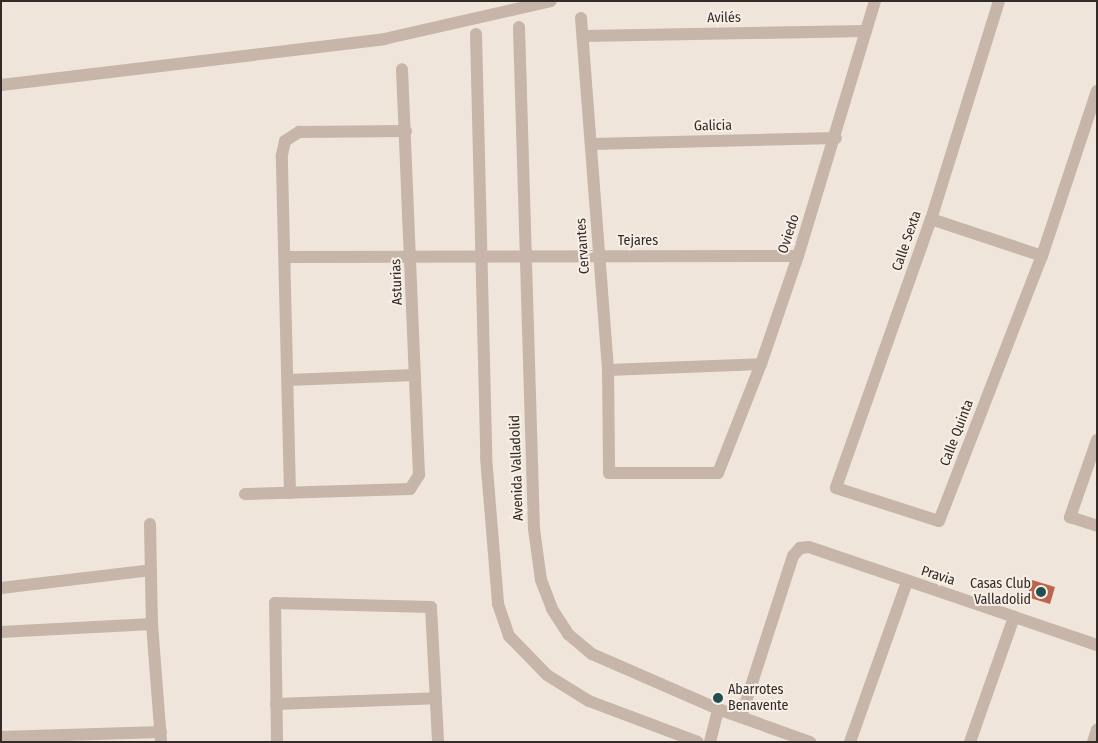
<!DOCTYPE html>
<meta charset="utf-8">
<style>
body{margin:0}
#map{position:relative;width:1098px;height:743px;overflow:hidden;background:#efe5db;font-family:"Fira Sans Condensed",sans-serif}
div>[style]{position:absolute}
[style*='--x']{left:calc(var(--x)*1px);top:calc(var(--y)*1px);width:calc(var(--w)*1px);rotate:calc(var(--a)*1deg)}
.building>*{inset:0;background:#bb654d}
.minor>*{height:12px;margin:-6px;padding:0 6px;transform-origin:6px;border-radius:6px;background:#c6b5a8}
.dots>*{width:14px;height:14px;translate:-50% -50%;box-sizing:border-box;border:2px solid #f7efe6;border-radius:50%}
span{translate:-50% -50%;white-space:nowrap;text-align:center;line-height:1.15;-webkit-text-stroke:4px #f7efe6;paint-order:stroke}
.street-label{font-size:14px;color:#332b27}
.poi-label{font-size:14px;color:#332b27}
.right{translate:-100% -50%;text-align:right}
.left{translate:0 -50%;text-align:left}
.frame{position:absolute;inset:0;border:2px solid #332b27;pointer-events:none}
</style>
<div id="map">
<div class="building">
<i style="clip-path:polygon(1032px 580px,1055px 587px,1050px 604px,1027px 597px)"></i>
</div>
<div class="minor">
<i style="--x:999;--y:1;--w:228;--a:107.3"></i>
<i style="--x:931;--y:219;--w:285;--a:109.5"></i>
<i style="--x:836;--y:488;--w:108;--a:17.8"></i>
<i style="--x:939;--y:521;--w:284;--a:-68.8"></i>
<i style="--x:1042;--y:256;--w:174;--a:-71.6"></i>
<i style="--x:581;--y:18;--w:353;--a:85.6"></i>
<i style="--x:608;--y:370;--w:103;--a:89.4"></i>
<i style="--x:609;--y:473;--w:109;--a:0"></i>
<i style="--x:718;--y:473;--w:117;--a:-68.5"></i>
<i style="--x:761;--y:364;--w:114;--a:-71.1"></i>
<i style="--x:798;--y:256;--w:266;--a:-73.2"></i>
<i style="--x:519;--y:27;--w:502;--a:88.29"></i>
<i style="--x:534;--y:529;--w:51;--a:82.2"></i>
<i style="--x:541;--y:580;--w:31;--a:69"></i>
<i style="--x:552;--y:609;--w:30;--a:57"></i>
<i style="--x:568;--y:634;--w:31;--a:40"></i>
<i style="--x:592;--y:654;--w:137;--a:23.6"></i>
<i style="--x:718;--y:709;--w:98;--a:19.7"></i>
<i style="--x:476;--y:34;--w:423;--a:88.6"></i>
<i style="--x:486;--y:457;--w:147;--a:85.3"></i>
<i style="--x:498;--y:604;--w:34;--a:71"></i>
<i style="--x:509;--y:636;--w:54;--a:45.7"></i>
<i style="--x:547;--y:675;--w:49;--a:31.8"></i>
<i style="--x:589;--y:701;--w:116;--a:20.6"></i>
<i style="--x:583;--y:36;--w:283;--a:-1"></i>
<i style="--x:1;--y:85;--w:386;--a:-6.8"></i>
<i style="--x:384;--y:39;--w:171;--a:-12.8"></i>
<i style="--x:592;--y:144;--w:244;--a:-1.4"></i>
<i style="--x:931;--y:219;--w:117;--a:18.4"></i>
<i style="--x:286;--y:257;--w:512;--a:-0.11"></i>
<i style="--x:608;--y:370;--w:153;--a:-2.2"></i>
<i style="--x:288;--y:380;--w:127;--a:-2.3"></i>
<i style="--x:1097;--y:440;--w:82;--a:109.3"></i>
<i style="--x:1070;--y:517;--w:28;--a:18"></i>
<i style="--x:290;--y:493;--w:338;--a:-91.4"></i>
<i style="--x:282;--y:155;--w:14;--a:-78"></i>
<i style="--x:285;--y:141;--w:17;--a:-33"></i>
<i style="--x:299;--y:132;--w:107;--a:-0.5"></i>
<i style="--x:245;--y:494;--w:165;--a:-1.7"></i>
<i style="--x:410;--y:489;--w:17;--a:-57"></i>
<i style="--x:419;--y:475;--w:406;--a:-92.4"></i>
<i style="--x:150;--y:524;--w:100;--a:88.9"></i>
<i style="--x:152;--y:624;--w:118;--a:85.6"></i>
<i style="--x:1;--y:588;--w:151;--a:-6.8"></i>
<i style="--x:1;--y:632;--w:151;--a:-3"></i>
<i style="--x:276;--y:704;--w:160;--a:-2.1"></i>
<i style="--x:741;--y:717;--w:169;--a:-72.1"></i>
<i style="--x:793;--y:556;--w:11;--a:-49"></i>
<i style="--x:800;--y:548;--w:9;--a:-6"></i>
<i style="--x:809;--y:547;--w:304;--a:18.8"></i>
<i style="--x:1;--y:737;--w:160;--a:-1.8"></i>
<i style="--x:277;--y:742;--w:139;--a:-90.8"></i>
<i style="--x:275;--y:603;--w:156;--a:1.5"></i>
<i style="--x:431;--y:607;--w:135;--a:87"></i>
<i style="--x:710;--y:742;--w:34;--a:-76"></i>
<i style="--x:850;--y:742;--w:170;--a:-70.4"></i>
<i style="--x:970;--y:742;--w:133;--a:-70.6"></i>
<i style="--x:1093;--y:742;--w:13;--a:-72"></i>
</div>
<div class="dots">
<i style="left:1041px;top:592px;background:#214f51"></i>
<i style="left:718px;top:698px;background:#214f51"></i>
</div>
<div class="street-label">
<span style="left:724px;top:18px;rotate:-1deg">Avilés</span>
<span style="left:713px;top:126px;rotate:-1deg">Galicia</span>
<span style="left:789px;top:234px;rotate:-72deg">Oviedo</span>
<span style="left:638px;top:241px">Tejares</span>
<span style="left:907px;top:241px;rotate:-71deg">Calle Sexta</span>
<span style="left:583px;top:246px;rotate:-94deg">Cervantes</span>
<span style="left:397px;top:282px;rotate:-92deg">Asturias</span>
<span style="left:957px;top:433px;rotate:-69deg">Calle Quinta</span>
<span style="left:517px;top:468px;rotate:-92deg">Avenida Valladolid</span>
<span style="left:938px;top:576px;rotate:18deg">Pravia</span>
</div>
<div class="poi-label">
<span class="right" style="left:1031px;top:592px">Casas Club<br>Valladolid</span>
<span class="left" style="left:728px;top:698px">Abarrotes<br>Benavente</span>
</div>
<div class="frame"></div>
</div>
